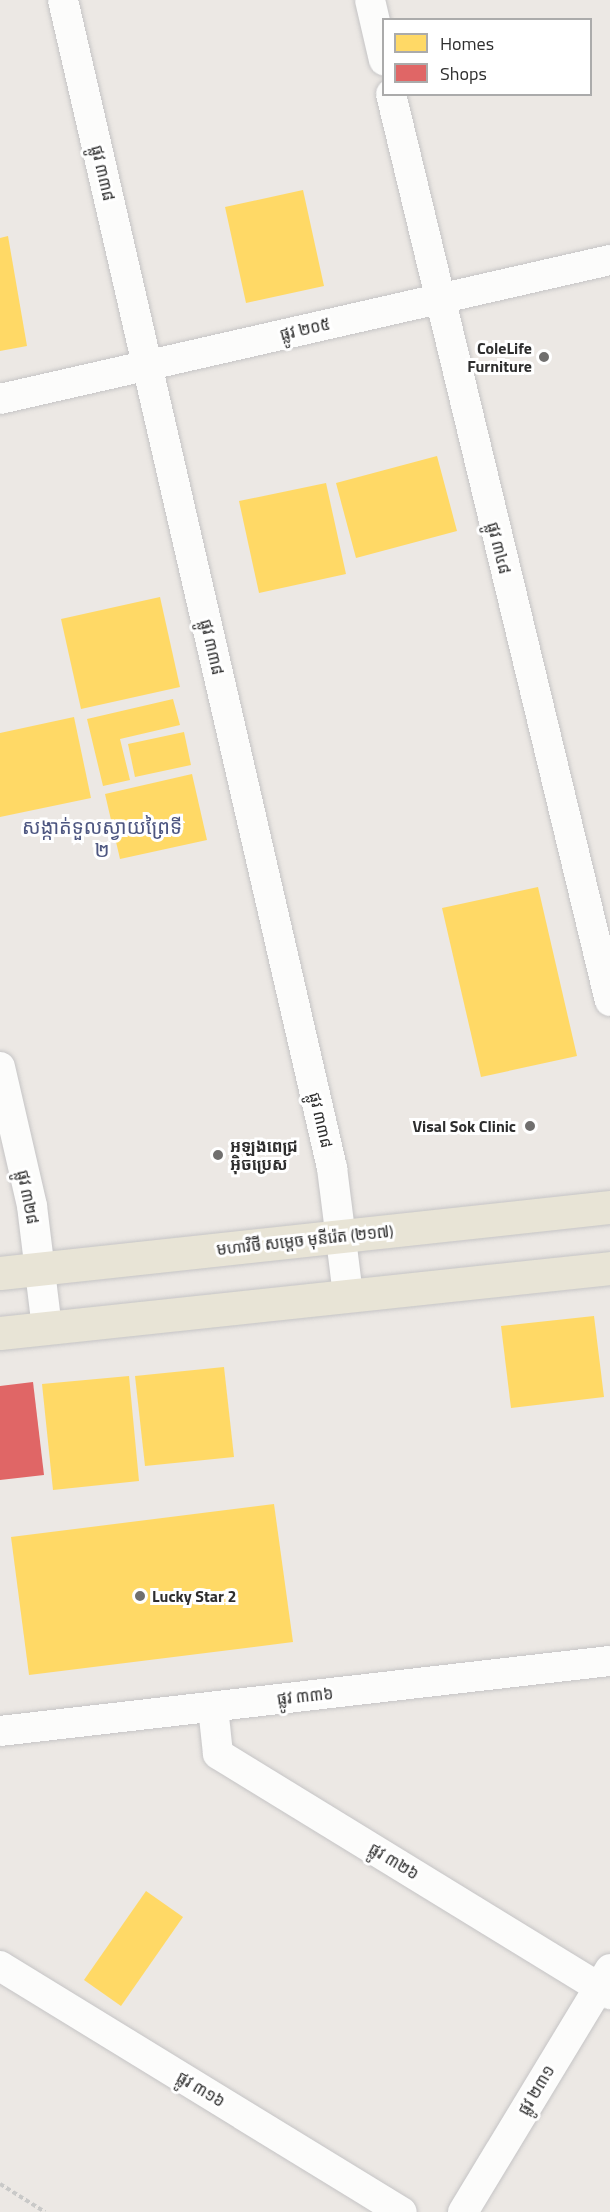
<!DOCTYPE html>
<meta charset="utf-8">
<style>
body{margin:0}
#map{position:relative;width:610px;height:2212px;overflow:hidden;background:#ece8e4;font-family:"Titillium Web","Noto Sans Khmer",sans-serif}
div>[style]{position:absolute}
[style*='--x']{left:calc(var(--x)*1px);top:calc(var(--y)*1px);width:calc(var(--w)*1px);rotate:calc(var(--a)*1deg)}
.homes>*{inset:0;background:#ffd966}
.shops>*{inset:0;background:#e06666}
.path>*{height:4px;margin-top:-2px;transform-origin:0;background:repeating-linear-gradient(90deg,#c9c9c8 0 4.5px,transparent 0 7.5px)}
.roads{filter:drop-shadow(0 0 2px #c5c4c5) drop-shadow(0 0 2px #c5c4c5)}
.minor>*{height:30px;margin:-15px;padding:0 15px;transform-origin:15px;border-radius:15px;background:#fcfcfb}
.primary>*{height:33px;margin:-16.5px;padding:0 16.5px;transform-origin:16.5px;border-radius:16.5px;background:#e8e4d6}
.dots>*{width:16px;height:16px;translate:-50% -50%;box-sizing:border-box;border:3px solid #fff;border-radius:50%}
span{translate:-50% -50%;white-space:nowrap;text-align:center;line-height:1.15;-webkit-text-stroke:6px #fff;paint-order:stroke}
.street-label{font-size:16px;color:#2e2e2e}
.poi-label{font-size:16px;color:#2e2e2e;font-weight:700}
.right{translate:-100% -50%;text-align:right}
.left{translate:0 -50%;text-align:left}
.quarter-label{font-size:20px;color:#4d5680}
.legend{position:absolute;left:382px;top:18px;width:210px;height:78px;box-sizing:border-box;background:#fff;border:2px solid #ababab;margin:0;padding:8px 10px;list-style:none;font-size:18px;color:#2e2e2e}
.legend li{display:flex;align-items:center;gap:12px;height:30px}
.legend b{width:30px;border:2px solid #ababab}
</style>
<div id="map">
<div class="homes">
<i style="clip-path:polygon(303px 190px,324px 286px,246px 303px,225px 207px)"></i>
<i style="clip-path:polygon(8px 236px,27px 346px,0 351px,0 238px)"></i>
<i style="clip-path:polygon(437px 456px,457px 531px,356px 558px,336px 483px)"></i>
<i style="clip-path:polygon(326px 483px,346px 574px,259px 593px,239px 501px)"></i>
<i style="clip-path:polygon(160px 597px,180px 687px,81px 709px,61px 619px)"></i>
<i style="clip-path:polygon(173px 699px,180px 725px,120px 739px,130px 780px,103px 786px,87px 719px)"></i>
<i style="clip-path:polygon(74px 717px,91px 798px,0 817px,0 733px)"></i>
<i style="clip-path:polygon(184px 732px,191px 765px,135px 777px,128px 744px)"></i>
<i style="clip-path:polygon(192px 774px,207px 840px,120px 859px,105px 794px)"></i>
<i style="clip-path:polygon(538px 887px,577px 1056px,481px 1077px,442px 908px)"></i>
<i style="clip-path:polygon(594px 1316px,604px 1397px,511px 1408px,501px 1326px)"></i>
<i style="clip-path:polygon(224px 1367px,234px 1457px,145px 1466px,135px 1376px)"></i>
<i style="clip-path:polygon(129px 1376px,139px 1481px,53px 1490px,42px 1384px)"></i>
<i style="clip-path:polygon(274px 1504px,293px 1642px,29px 1675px,11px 1537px)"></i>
<i style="clip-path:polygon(146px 1891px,183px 1917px,121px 2006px,84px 1980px)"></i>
</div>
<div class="shops">
<i style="clip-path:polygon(33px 1382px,44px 1475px,0 1480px,0 1386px)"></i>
</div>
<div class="path">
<i style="--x:0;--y:2184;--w:53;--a:31.9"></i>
</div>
<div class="roads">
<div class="minor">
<i style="--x:63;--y:0;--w:1199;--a:77.03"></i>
<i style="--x:332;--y:1168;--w:128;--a:82.8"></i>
<i style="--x:370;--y:0;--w:62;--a:76.9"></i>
<i style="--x:391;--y:94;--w:933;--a:76.43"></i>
<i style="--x:0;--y:399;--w:626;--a:-12.84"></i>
<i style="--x:0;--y:1067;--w:143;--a:77"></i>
<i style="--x:32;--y:1206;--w:123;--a:83"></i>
<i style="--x:213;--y:1707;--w:47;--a:83.9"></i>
<i style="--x:218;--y:1754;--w:460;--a:31.5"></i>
<i style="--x:0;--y:1731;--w:614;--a:-6.55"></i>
<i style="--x:0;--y:1966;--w:471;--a:31.5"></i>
<i style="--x:463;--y:2212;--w:284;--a:-58.8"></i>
</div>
<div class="primary">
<i style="--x:0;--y:1273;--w:614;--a:-6.18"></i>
<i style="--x:0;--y:1333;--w:613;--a:-6.08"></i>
</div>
</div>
<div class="dots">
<i style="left:544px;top:357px;background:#706f6e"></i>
<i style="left:530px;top:1126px;background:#706f6e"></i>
<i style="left:218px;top:1155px;background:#706f6e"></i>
<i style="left:140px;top:1596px;background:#706f6e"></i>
</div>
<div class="street-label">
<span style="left:103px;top:173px;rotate:77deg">ផ្លូវ ៣៣៨</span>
<span style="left:305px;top:329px;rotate:-13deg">ផ្លូវ ២០៥</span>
<span style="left:499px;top:548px;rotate:76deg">ផ្លូវ ៣៤៨</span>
<span style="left:212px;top:647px;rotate:77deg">ផ្លូវ ៣៣៨</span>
<span style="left:321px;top:1120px;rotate:77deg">ផ្លូវ ៣៣៨</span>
<span style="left:28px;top:1197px;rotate:79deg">ផ្លូវ ៣២៨</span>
<span style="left:305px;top:1240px;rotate:-6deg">មហាវិថី សម្តេច មុនីរ៉េត (២១៧)</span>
<span style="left:305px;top:1696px;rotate:-6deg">ផ្លូវ ៣៣៦</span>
<span style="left:394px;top:1861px;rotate:31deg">ផ្លូវ ៣២៦</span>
<span style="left:201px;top:2089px;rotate:31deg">ផ្លូវ ៣១៦</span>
<span style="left:536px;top:2090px;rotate:-59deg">ផ្លូវ ២៣១</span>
</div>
<div class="poi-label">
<span class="right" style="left:532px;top:357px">ColeLife<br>Furniture</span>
<span class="right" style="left:516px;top:1126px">Visal Sok Clinic</span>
<span class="left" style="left:230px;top:1155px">អុឡុងពេជ្រ<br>អ៊ិចប្រេស</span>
<span class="left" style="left:152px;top:1596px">Lucky Star 2</span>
</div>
<div class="quarter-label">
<span style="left:102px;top:838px">សង្កាត់ទួលស្វាយព្រៃទី<br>២</span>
</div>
<ul class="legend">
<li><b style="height:16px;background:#ffd966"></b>Homes</li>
<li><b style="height:16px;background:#e06666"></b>Shops</li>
</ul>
</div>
